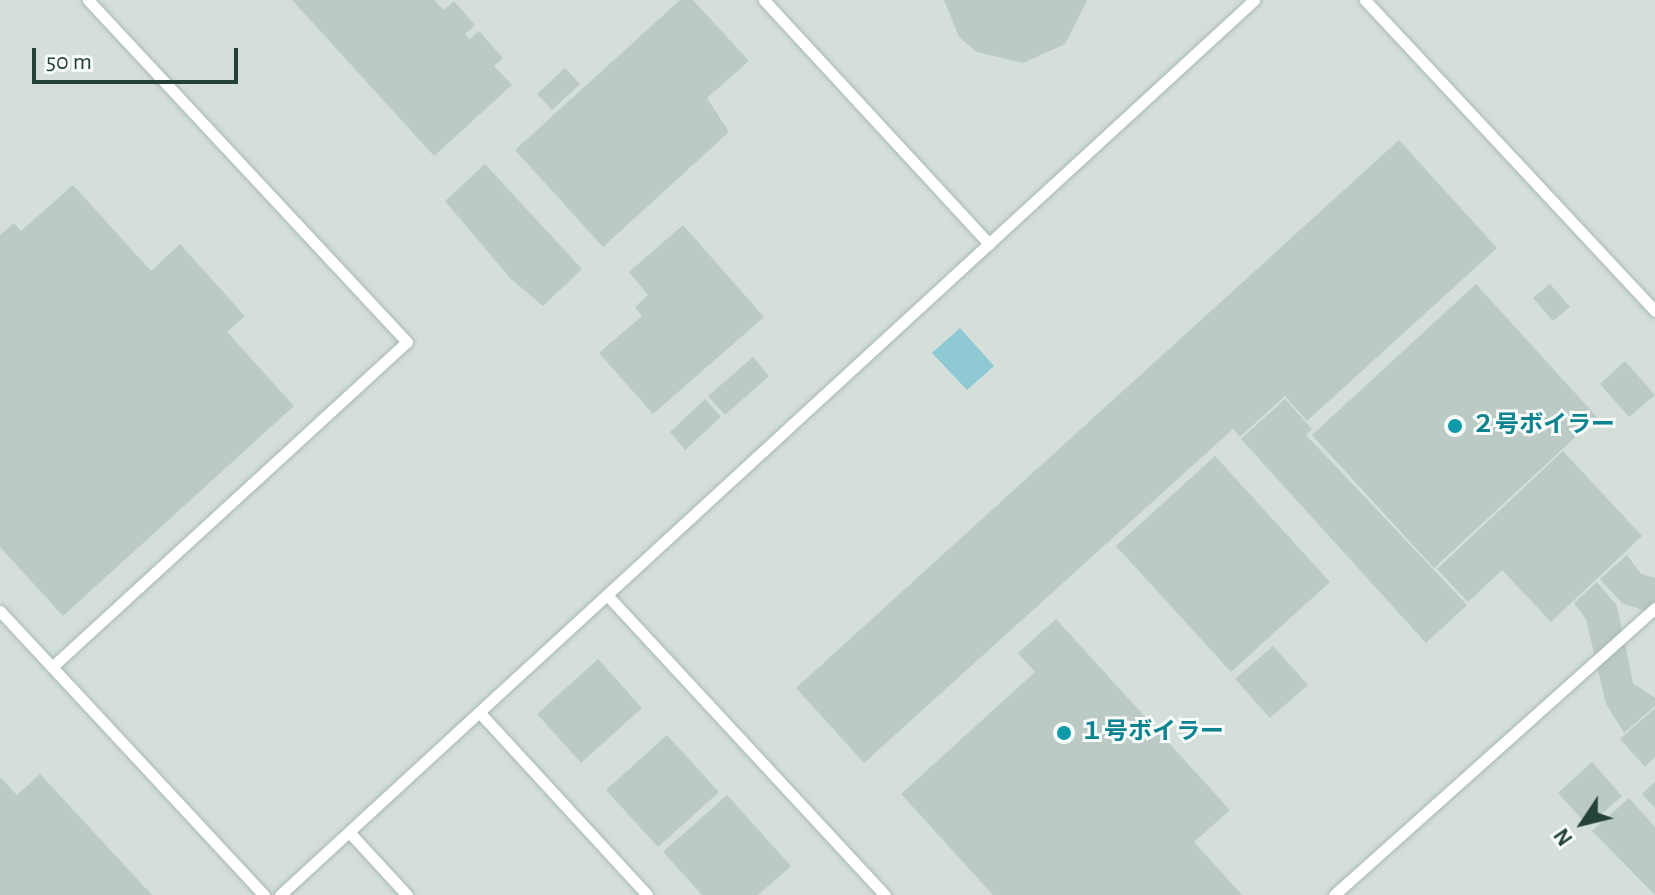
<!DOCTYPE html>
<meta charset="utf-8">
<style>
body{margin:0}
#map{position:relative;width:1655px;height:895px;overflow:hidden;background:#e6efeb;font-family:"Alegreya Sans","Noto Sans JP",sans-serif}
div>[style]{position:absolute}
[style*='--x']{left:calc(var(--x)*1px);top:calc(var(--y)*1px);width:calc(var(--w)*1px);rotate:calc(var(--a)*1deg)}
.built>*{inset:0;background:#d4dfda}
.water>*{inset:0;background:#8ec9d4}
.building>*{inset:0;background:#bbcac4}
.roads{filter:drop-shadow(0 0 2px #a8b8b2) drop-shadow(0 0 2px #a8b8b2)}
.lane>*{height:11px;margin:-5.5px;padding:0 5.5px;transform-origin:5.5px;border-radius:5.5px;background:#fff}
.dots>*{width:22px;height:22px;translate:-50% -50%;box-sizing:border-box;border:4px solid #f7fbf9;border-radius:50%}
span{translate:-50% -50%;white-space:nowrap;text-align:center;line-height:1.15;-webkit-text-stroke:6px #f7fbf9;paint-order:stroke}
.culture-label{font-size:24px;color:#0d838f;font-weight:700}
.left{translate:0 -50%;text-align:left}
.north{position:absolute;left:1543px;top:783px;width:80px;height:80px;-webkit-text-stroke:6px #f7fbf9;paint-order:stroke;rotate:235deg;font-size:22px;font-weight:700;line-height:32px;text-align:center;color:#24423a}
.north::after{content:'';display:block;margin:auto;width:28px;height:36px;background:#24423a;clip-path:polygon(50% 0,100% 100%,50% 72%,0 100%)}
.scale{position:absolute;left:32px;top:48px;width:206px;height:36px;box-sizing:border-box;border:4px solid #24423a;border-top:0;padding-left:10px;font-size:24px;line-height:28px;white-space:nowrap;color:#24423a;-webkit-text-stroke:6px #f7fbf9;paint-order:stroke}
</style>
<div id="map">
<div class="built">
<i style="clip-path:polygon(0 0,1655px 0,1655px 895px,0 895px)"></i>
</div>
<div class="water">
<i style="clip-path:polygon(960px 328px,994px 366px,967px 390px,932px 353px)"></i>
</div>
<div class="building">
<i style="clip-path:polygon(292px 0,434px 0,444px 10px,454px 1px,475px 25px,465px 34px,470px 39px,479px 31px,503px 58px,494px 66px,512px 85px,434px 156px)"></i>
<i style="clip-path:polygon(680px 0,693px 0,749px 61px,707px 98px,729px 132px,603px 247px,515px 150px)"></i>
<i style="clip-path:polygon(944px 0,1087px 0,1065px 44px,1023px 63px,977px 52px,959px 37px)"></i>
<i style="clip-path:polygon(565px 68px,580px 84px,552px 110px,537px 94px)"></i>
<i style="clip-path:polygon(1399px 140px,1497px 248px,1307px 421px,1285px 396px,1240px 437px,1233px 429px,864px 763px,796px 688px)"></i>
<i style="clip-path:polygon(485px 164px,582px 269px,543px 306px,510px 278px,445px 201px)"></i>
<i style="clip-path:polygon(73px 185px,151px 271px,180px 244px,245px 316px,227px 332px,294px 406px,63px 616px,0 547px,0 235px,14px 223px,21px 231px)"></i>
<i style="clip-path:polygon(683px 225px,764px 317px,653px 414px,599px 353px,642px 316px,635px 307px,648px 295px,629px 272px)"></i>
<i style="clip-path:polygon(1476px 284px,1597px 417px,1434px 568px,1312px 435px)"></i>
<i style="clip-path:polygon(1550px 284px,1570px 307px,1553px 321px,1533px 298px)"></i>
<i style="clip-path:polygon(753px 357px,769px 376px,725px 415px,708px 396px)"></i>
<i style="clip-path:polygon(1625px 361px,1655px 395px,1629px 417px,1600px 384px)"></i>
<i style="clip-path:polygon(705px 399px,721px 417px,685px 450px,670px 432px)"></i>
<i style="clip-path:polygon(1285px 399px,1312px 429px,1306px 435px,1467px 605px,1426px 643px,1241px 439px)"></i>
<i style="clip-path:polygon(1563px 451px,1642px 536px,1551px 622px,1502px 570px,1468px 602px,1437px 569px)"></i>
<i style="clip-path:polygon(1215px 456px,1330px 582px,1231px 672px,1116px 546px)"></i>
<i style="clip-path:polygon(1627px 555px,1641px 574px,1655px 578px,1655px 614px,1622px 603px,1600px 579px)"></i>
<i style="clip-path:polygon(1597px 582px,1617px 606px,1633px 683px,1655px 698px,1655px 706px,1624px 733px,1606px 704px,1586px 619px,1574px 603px)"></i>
<i style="clip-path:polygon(1056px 619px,1230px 810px,1194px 842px,1242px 895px,993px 895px,901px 794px,1035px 672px,1018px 653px)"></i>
<i style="clip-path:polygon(1273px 646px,1308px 685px,1270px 718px,1235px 679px)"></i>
<i style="clip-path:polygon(598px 659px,642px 708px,581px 763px,537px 714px)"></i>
<i style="clip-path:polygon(1655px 708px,1655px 757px,1645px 767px,1620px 739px)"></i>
<i style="clip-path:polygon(667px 735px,719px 792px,658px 847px,606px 790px)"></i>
<i style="clip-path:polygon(1592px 762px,1622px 796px,1588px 826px,1558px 793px)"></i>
<i style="clip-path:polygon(40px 774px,152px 895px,0 895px,0 777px,17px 795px)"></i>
<i style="clip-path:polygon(1655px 782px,1655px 808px,1642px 794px)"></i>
<i style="clip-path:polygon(727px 795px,791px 866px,758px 895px,702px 895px,663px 852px)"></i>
<i style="clip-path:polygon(1629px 798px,1655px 827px,1655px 895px,1592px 831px)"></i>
</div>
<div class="roads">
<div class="lane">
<i style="--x:764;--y:0;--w:332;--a:47.3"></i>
<i style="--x:1365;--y:0;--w:425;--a:47"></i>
<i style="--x:607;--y:595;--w:409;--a:47.2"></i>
<i style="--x:0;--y:611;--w:388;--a:47.1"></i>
<i style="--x:52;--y:667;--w:481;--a:-42.5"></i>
<i style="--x:407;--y:342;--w:468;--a:-133"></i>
<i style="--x:479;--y:712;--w:248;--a:47.4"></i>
<i style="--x:349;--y:832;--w:86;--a:47.4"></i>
<i style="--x:280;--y:895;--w:1323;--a:-42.58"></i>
<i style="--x:1334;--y:895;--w:431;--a:-41.8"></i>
</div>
</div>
<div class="dots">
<i style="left:1455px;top:426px;background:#0f9aa8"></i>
<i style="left:1064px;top:733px;background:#0f9aa8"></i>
</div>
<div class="culture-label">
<span class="left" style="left:1471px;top:426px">２号ボイラー</span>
<span class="left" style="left:1080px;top:733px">１号ボイラー</span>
</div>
<div class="north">N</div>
<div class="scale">50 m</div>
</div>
